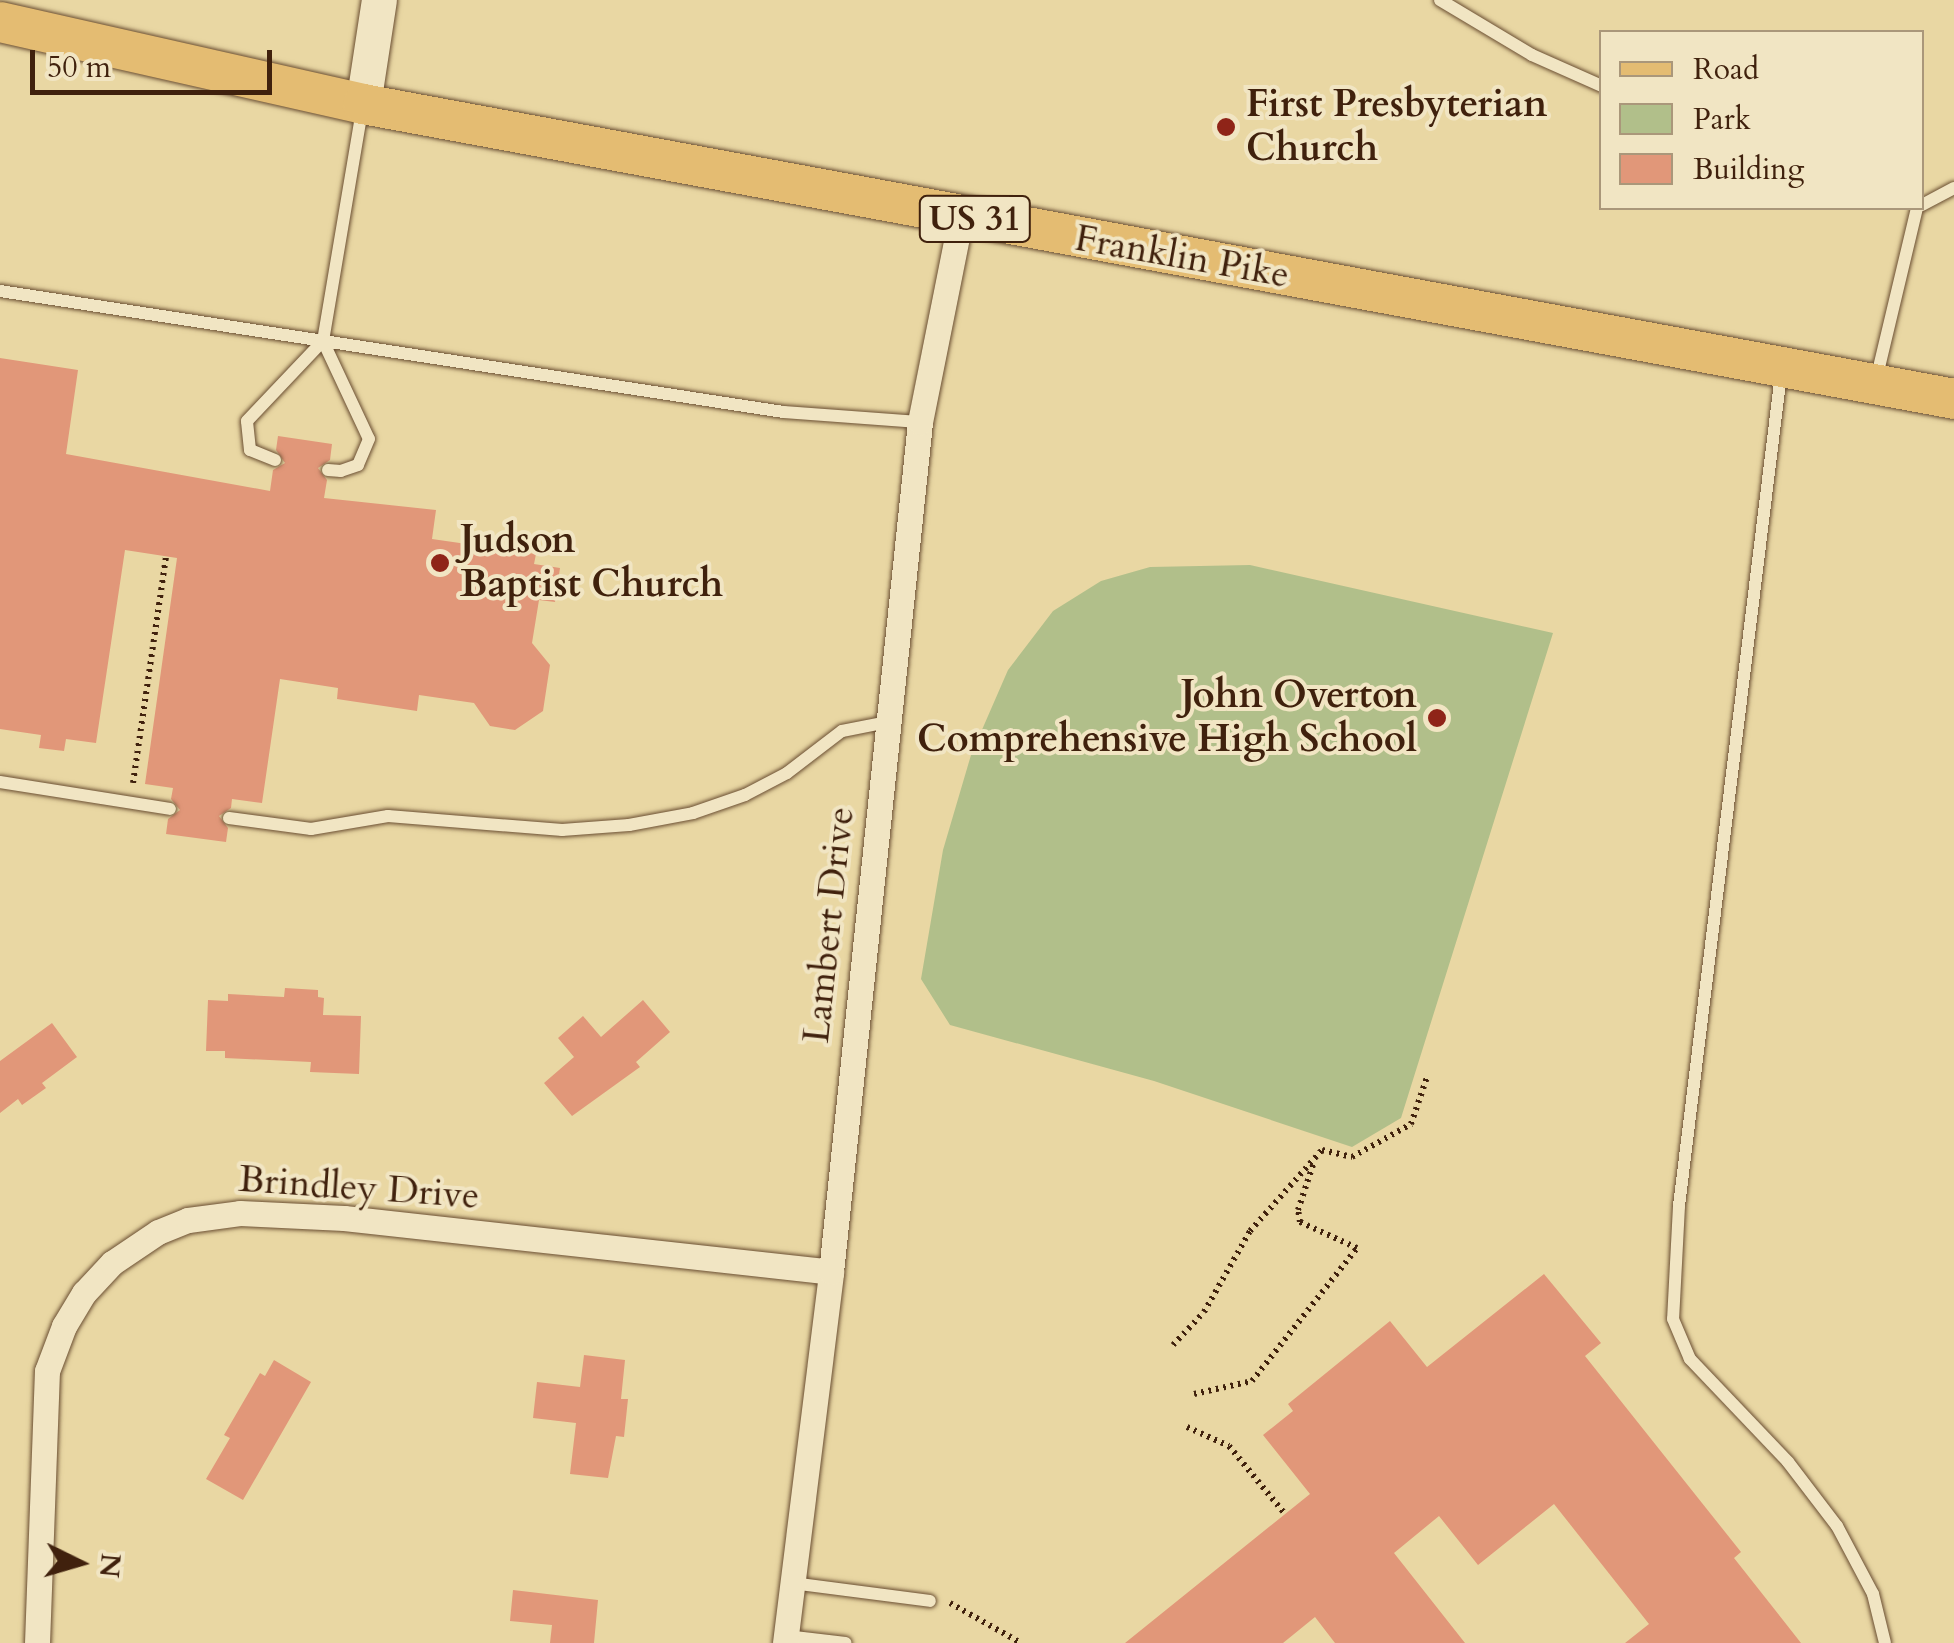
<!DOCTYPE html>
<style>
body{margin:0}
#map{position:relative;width:1954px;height:1643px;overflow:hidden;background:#e9d7a3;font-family:Cardo,serif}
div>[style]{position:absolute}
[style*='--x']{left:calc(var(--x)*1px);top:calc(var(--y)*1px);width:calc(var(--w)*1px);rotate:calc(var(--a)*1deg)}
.green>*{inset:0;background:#b1bf8a}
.building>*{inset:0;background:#e19779}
.path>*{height:6px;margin-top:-3px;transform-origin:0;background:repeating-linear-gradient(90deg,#40210d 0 2.5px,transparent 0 7.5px)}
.roads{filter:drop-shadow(0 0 2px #6a4e32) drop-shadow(0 0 2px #6a4e32)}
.lane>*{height:12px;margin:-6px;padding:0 6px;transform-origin:6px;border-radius:6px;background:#f1e5c3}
.street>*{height:25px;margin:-12.5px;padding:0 12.5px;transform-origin:12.5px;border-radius:12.5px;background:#f1e5c3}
.secondary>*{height:35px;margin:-17.5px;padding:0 17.5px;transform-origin:17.5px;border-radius:17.5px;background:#f1e5c3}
.primary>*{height:40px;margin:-20px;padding:0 20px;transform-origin:20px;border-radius:20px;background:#e4bc72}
.dots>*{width:28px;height:28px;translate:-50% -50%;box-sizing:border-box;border:5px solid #f1e5c3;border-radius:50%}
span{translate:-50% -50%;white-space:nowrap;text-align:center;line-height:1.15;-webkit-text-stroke:8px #f1e5c3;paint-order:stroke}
.shield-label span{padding:2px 8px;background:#f1e5c3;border:2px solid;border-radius:8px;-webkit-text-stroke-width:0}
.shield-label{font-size:35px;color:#40210d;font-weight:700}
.poi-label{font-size:38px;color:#40210d;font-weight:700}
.left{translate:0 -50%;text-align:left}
.right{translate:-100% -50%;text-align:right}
.street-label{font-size:38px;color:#40210d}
.legend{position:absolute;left:1599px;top:30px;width:325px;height:180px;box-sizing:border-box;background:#f1e5c3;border:2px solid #aa977a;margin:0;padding:12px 18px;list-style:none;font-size:30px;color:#40210d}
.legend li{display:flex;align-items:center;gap:20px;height:50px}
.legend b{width:50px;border:2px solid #aa977a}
.north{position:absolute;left:30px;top:1513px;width:100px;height:100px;-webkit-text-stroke:8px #f1e5c3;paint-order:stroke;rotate:95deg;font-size:28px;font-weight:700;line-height:40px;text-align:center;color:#40210d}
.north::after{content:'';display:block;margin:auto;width:35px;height:45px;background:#40210d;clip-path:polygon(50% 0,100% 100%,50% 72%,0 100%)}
.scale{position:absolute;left:30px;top:50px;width:242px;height:45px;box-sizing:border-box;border:5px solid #40210d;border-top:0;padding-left:12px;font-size:30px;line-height:35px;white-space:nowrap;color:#40210d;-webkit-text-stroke:8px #f1e5c3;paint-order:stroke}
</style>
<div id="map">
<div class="green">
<i style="clip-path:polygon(1250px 565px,1553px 633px,1401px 1118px,1352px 1147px,1154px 1081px,950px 1025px,921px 979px,943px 850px,971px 755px,1008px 670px,1053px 611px,1101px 581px,1150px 567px)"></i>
</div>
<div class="building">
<i style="clip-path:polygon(0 358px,78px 370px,66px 454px,270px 491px,273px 470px,285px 463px,276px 450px,278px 436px,332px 444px,330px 460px,318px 468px,327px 480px,324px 498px,436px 510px,432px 539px,536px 554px,534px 564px,560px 568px,555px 602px,539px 600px,532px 643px,550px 665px,543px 711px,515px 730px,490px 726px,474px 703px,419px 695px,417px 711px,337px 699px,338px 688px,280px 679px,262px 803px,232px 799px,231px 808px,219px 816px,228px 828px,226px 842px,166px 834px,168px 819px,180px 810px,171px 799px,173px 788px,145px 784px,177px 558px,125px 550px,96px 743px,66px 739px,64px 751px,39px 748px,41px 735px,0 729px)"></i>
<i style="clip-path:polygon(285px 988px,318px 990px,318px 997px,324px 998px,323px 1015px,361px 1016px,359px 1074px,310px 1072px,311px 1062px,225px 1058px,225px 1051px,206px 1051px,208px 1000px,228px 1001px,228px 994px,284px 997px)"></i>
<i style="clip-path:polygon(643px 1000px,670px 1032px,636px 1062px,640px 1067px,572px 1116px,544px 1083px,574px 1057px,558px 1038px,583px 1016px,601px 1037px)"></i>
<i style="clip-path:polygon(52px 1023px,77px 1057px,42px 1083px,46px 1088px,22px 1105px,18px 1099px,0 1113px,0 1061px)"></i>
<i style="clip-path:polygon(1544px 1274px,1601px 1343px,1585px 1356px,1741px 1552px,1734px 1558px,1801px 1643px,1625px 1643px,1649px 1624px,1554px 1504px,1478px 1565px,1439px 1516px,1394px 1553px,1465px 1643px,1335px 1643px,1315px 1617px,1283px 1643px,1125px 1643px,1310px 1494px,1263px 1435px,1293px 1411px,1288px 1404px,1390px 1321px,1427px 1367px)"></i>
<i style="clip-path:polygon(584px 1355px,625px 1360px,621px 1399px,628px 1399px,624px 1437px,616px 1436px,608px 1478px,570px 1474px,576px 1423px,533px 1418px,537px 1382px,580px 1387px)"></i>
<i style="clip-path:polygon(274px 1360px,311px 1382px,243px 1500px,206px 1479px,230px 1438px,224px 1435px,260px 1373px,265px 1376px)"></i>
<i style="clip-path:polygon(513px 1590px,598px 1600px,594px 1643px,550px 1643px,552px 1625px,510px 1621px)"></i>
</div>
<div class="path">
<i style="--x:133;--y:783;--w:228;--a:-81.7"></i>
<i style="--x:1173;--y:1345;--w:45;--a:-46.8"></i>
<i style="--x:1204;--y:1312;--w:93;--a:-60.4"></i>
<i style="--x:1250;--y:1231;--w:108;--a:-48.4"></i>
<i style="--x:1322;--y:1150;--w:31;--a:13"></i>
<i style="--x:1352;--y:1157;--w:68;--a:-29.2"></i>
<i style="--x:1411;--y:1124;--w:50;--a:-71.2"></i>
<i style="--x:1194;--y:1394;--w:59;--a:-12.6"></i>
<i style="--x:1252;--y:1381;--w:169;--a:-51.7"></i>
<i style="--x:1357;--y:1248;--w:63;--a:-155.5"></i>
<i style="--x:1300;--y:1222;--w:12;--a:-99"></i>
<i style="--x:1298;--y:1210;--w:51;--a:-71.6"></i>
<i style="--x:1187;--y:1427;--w:46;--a:24.3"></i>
<i style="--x:1229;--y:1446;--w:88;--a:50.5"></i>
<i style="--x:950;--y:1603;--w:81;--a:29.4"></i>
</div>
<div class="roads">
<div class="lane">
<i style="--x:1440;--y:0;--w:107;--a:30.9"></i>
<i style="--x:1532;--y:55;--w:77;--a:23.9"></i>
<i style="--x:1922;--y:205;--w:36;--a:-28"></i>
<i style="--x:0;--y:291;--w:792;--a:8.78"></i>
<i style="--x:783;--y:412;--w:137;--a:4.2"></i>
<i style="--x:323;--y:341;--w:233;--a:-80.4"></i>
<i style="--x:1781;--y:374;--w:838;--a:96.99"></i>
<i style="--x:1679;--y:1206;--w:113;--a:93"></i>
<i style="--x:1673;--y:1319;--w:43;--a:67"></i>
<i style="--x:1690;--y:1359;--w:142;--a:46.4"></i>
<i style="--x:1788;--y:1462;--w:81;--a:52.6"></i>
<i style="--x:1837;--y:1526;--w:77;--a:62.1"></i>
<i style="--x:1873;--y:1594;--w:50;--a:76.2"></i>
<i style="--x:1876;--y:380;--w:177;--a:-76.6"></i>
<i style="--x:275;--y:460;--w:27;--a:-158"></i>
<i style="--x:250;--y:450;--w:29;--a:-96"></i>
<i style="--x:247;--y:421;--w:110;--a:-46.5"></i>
<i style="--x:323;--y:341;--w:108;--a:64.9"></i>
<i style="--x:369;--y:439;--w:28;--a:113"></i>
<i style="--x:358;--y:465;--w:18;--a:161"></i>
<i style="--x:341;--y:471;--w:13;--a:-176"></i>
<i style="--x:0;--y:782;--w:172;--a:9"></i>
<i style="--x:229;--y:818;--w:83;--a:7.6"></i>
<i style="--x:311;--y:829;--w:78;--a:-9.6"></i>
<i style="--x:388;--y:816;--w:175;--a:4.6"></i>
<i style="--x:562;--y:830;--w:67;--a:-4.3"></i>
<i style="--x:629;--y:825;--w:65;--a:-10.6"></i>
<i style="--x:693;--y:813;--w:55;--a:-19.1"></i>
<i style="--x:745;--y:795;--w:47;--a:-27.6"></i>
<i style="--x:787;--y:773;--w:69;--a:-37.4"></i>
<i style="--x:842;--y:731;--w:47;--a:-11.1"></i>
<i style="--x:792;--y:1583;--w:139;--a:7.4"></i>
<i style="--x:786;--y:1636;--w:60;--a:6.7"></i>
</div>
<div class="street">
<i style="--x:37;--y:1643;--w:272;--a:-87.9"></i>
<i style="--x:47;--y:1371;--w:48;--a:-69.3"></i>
<i style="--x:64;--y:1326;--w:39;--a:-59"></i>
<i style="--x:84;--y:1293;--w:41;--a:-47"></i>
<i style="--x:112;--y:1263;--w:55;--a:-34"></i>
<i style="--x:158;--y:1232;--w:32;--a:-22"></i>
<i style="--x:188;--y:1220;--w:52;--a:-7.7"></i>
<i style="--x:240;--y:1213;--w:104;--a:2.8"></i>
<i style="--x:344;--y:1218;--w:490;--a:6.3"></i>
<i style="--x:785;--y:1643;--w:374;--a:-82.9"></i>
<i style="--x:831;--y:1272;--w:855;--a:-84.02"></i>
<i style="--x:920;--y:422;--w:209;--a:-78.7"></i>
</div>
<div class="secondary">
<i style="--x:363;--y:104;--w:105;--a:-81.3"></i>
</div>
<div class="primary">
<i style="--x:0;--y:22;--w:372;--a:12.7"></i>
<i style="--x:363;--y:104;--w:1618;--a:10.5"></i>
</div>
</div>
<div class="dots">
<i style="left:1226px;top:127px;background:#8f2418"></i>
<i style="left:440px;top:563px;background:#8f2418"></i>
<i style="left:1437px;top:718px;background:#8f2418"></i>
</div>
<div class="shield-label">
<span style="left:975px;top:219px">US 31</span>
</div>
<div class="poi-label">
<span class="left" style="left:1246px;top:127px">First Presbyterian<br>Church</span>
<span class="left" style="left:460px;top:563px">Judson<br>Baptist Church</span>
<span class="right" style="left:1417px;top:718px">John Overton<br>Comprehensive High School</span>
</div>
<div class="street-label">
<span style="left:1182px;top:257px;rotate:10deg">Franklin Pike</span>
<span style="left:829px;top:925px;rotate:-84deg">Lambert Drive</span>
<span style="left:359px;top:1188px;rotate:4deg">Brindley Drive</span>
</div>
<ul class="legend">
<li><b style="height:12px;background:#e4bc72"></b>Road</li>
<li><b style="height:28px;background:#b1bf8a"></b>Park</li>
<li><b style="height:28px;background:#e19779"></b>Building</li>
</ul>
<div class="north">N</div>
<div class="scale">50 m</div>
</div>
